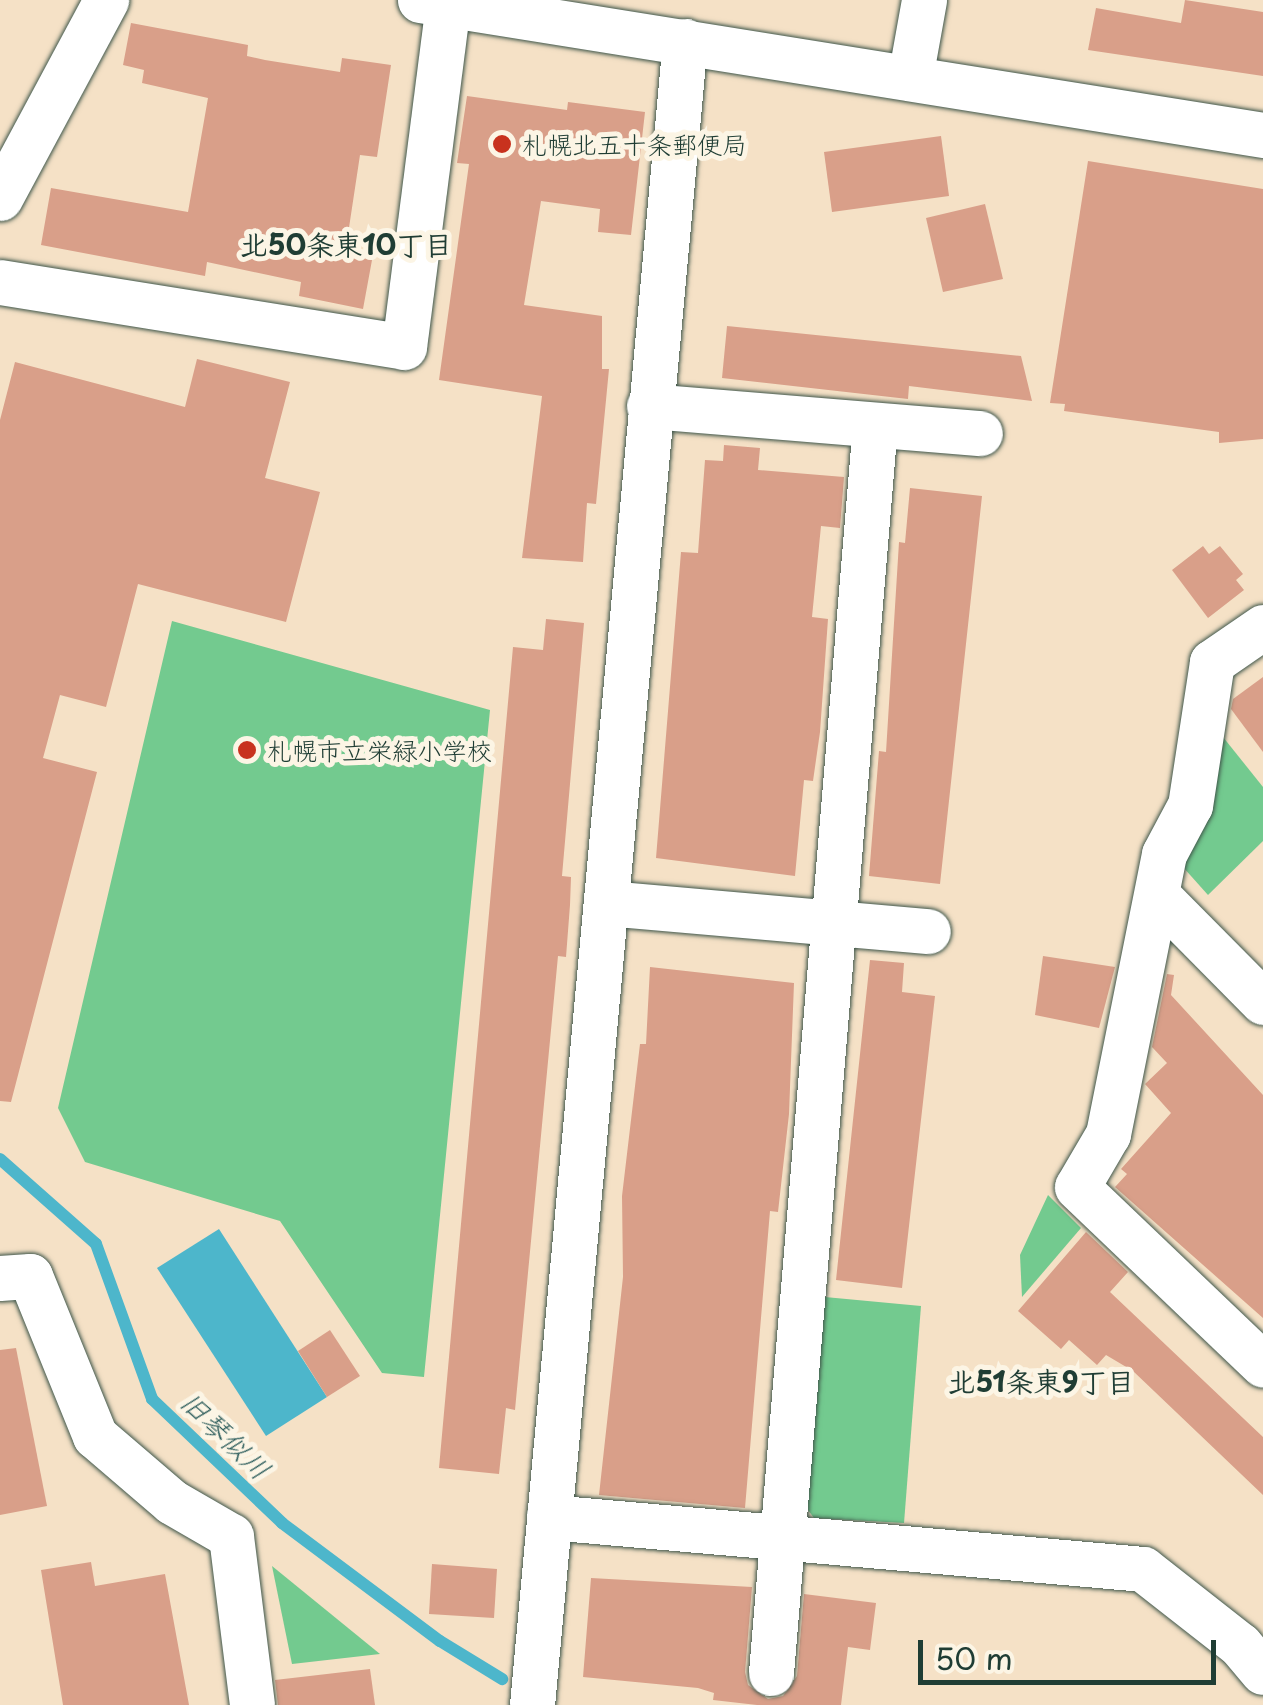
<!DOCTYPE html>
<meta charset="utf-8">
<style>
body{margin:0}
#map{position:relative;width:1263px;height:1705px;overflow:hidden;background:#f5e1c6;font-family:"Playpen Sans","Klee One",sans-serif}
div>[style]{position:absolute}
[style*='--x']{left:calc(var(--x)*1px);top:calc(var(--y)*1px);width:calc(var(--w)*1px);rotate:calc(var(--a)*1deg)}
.green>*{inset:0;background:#73ca8f}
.water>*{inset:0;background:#4db6cb}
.stream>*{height:12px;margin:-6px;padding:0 6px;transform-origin:6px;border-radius:6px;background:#4db6cb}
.building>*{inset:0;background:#d99f89}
.roads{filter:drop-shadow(0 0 2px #3f564a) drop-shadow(0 0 2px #3f564a)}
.street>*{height:45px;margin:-22.5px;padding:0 22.5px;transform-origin:22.5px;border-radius:22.5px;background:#fff}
.dots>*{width:28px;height:28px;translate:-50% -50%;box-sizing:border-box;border:5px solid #fcf5e5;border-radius:50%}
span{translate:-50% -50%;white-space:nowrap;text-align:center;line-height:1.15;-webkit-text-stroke:10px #fcf5e5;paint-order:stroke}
.poi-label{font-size:25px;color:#1f3d34}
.left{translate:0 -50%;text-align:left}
.neighbourhood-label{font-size:28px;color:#1f3d34;font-weight:700}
.water-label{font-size:28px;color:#2a5b5a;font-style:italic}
.scale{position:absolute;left:918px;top:1640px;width:298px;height:45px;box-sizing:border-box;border:5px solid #1f3d34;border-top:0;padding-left:12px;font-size:30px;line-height:35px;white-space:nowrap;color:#1f3d34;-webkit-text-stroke:8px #fcf5e5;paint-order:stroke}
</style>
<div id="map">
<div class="green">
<i style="clip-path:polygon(172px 621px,490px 710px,424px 1377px,382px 1373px,280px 1221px,85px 1162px,58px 1108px)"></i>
<i style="clip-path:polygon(1223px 737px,1263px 787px,1263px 841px,1208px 895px,1174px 857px)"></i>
<i style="clip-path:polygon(1048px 1195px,1081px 1228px,1022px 1297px,1020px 1255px)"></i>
<i style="clip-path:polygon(825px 1297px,921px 1306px,904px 1523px,814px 1518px,805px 1506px)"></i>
<i style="clip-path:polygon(272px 1566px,380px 1654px,292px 1664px)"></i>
</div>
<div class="water">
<i style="clip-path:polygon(219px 1229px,327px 1397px,266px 1436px,157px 1268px)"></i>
</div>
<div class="stream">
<i style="--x:0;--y:1159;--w:128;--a:41.5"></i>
<i style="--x:96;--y:1244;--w:165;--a:70.1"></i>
<i style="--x:152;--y:1399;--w:180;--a:43.6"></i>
<i style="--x:282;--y:1523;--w:197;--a:36.8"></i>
<i style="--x:440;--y:1641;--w:73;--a:31.5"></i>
</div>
<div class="building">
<i style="clip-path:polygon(1185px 0,1263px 12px,1263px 76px,1088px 50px,1096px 8px,1181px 23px)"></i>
<i style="clip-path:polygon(131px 23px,248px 45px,247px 56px,265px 60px,340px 72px,342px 58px,391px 65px,377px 157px,360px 155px,345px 254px,372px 260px,363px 309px,299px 296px,301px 282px,207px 262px,205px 276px,41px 245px,51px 188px,188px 212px,208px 98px,142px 83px,144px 70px,123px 65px)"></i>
<i style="clip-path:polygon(467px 96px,567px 110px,568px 102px,645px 112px,631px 235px,598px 232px,600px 209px,541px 201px,524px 305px,602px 316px,602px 369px,609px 369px,596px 504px,587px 503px,583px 562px,522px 558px,542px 396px,439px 380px,469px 164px,457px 163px)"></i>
<i style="clip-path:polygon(941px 136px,949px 196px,832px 212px,824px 152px)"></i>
<i style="clip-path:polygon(1088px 161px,1263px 189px,1263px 439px,1219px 443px,1219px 432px,1064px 411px,1065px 404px,1050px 403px)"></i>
<i style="clip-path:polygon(985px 204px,1003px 279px,943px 292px,926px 218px)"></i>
<i style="clip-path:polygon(727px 326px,1021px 356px,1032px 401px,909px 386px,908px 399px,722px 378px)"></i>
<i style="clip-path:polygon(197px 359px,290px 382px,265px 478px,320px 492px,286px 622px,138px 584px,106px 707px,60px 695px,43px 758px,97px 772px,11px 1102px,0 1101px,0 420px,15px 362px,185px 407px)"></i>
<i style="clip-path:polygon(724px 445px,760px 448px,758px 470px,844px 477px,840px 528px,821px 526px,812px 617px,828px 619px,820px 732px,813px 781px,804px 780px,795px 876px,656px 858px,681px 552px,698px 553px,705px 460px,723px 461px)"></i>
<i style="clip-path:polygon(910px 488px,982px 496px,940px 884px,869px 876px,879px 751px,886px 752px,899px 542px,905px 543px)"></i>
<i style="clip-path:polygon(1203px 546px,1209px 554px,1220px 546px,1243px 574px,1236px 580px,1244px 590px,1208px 618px,1172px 570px)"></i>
<i style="clip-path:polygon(546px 619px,584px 623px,562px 876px,571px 877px,570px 905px,566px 957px,558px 956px,515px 1410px,506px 1408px,499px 1474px,439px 1468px,513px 647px,543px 650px)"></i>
<i style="clip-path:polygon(1263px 677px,1263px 752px,1231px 709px,1233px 699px)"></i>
<i style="clip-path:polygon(1043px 956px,1115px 967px,1099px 1028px,1035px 1015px)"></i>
<i style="clip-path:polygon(870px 960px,904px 963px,902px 992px,935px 996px,902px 1288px,836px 1280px)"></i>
<i style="clip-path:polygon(650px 967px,794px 983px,789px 1114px,778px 1212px,770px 1211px,745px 1508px,599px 1495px,623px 1277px,622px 1196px,640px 1044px,646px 1044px)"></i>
<i style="clip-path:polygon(1167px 974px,1174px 975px,1171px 995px,1263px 1095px,1263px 1318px,1115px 1187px,1127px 1174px,1121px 1169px,1171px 1113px,1145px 1084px,1167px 1063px,1152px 1047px)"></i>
<i style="clip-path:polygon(1086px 1232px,1128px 1272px,1110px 1292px,1263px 1437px,1263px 1495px,1133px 1371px,1106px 1355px,1097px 1365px,1069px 1340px,1061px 1349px,1018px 1311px)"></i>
<i style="clip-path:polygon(330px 1330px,360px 1376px,327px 1397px,298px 1351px)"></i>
<i style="clip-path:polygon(16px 1348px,47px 1506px,0 1515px,0 1350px)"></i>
<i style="clip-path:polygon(91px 1562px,95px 1586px,165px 1574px,189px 1705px,63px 1705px,41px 1570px)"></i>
<i style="clip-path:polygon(432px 1564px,497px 1569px,494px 1618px,429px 1614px)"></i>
<i style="clip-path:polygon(591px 1578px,752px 1587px,745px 1672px,748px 1685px,768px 1699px,783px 1696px,797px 1676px,804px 1594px,876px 1603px,870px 1650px,848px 1647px,841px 1705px,757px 1705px,713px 1700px,714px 1693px,698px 1688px,583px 1677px)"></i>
<i style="clip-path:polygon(370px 1669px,375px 1705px,278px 1705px,275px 1680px)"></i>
</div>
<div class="roads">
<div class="street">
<i style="--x:420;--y:0;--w:854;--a:9.1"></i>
<i style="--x:910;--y:78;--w:79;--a:-79.8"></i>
<i style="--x:0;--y:198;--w:225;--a:-61.8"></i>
<i style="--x:0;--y:282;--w:409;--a:9.1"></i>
<i style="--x:404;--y:347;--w:345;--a:-82.7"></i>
<i style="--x:649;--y:406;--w:332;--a:4.7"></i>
<i style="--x:1263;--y:627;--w:62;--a:145.5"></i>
<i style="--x:1212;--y:662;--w:145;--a:98.7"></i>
<i style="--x:1190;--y:805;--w:55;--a:118"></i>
<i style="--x:1164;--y:854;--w:286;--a:101.3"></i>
<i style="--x:1108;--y:1134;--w:61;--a:120.3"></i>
<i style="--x:1077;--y:1187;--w:257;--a:43.7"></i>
<i style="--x:1158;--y:896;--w:149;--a:45.3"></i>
<i style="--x:606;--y:903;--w:323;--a:5"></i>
<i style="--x:0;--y:1278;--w:30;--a:-4"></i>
<i style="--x:30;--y:1276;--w:173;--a:67.9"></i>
<i style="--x:95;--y:1436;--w:101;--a:40.6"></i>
<i style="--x:172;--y:1502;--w:68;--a:30"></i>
<i style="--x:231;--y:1536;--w:170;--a:82.9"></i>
<i style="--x:549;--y:1517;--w:596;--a:5"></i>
<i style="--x:1143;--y:1569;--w:123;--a:38.1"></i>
<i style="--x:1240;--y:1645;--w:35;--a:50"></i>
<i style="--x:771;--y:1673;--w:1252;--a:-85.24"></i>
<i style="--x:532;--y:1705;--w:1671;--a:-84.75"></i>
</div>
</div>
<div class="dots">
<i style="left:502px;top:144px;background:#c8321e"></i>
<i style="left:247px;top:750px;background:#c8321e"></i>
</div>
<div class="poi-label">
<span class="left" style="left:522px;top:144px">札幌北五十条郵便局</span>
<span class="left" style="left:267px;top:750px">札幌市立栄緑小学校</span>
</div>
<div class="neighbourhood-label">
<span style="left:346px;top:244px">北50条東10丁目</span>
<span style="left:1041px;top:1381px">北51条東9丁目</span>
</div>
<div class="water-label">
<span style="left:226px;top:1435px;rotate:44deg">旧琴似川</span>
</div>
<div class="scale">50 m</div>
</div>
